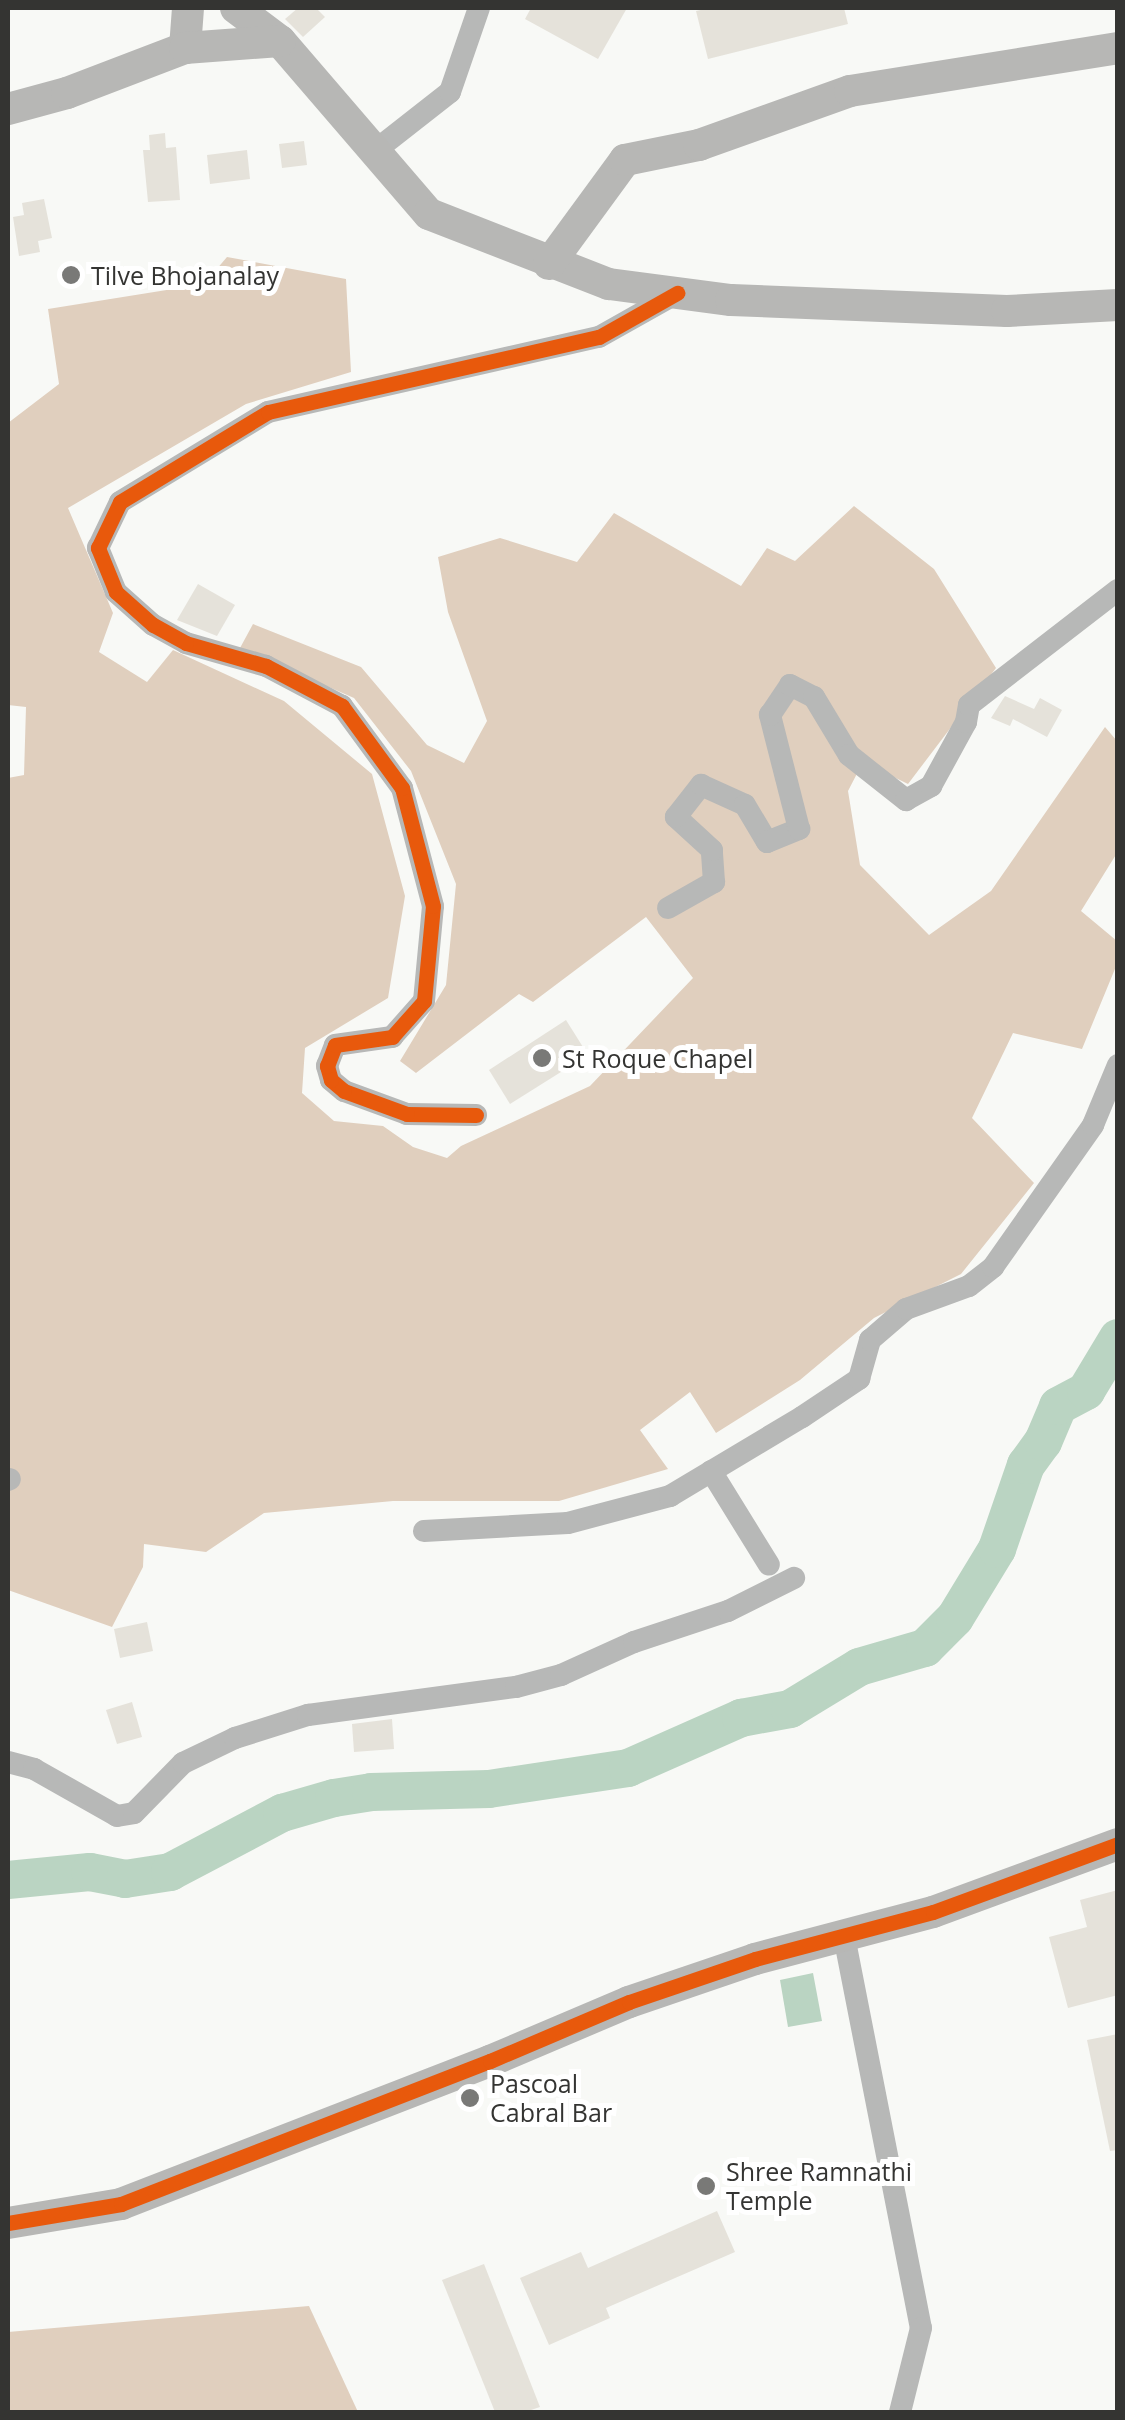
<!DOCTYPE html>
<style>
body{margin:0}
#map{position:relative;width:1125px;height:2420px;overflow:hidden;background:#f8f9f6;font-family:"Open Sans",sans-serif}
div>[style]{position:absolute}
[style*='--x']{left:calc(var(--x)*1px);top:calc(var(--y)*1px);width:calc(var(--w)*1px);rotate:calc(var(--a)*1deg)}
.forest>*{inset:0;background:#e0cfbe}
.water>*{inset:0;background:#bad4c2}
.river>*{height:38px;margin:-19px;padding:0 19px;transform-origin:19px;border-radius:19px;background:#bad4c2}
.building>*{inset:0;background:#e5e2da}
.street>*{height:22px;margin:-11px;padding:0 11px;transform-origin:11px;border-radius:11px;background:#b7b8b7}
.secondary>*{height:32px;margin:-16px;padding:0 16px;transform-origin:16px;border-radius:16px;background:#b7b7b5}
.cycleway>*{height:15px;margin:-7.5px;padding:0 7.5px;transform-origin:7.5px;border-radius:7.5px;background:#e8590c}
.dots>*{width:28px;height:28px;translate:-50% -50%;box-sizing:border-box;border:5px solid #fff;border-radius:50%}
span{translate:-50% -50%;white-space:nowrap;text-align:center;line-height:1.15;-webkit-text-stroke:10px #fff;paint-order:stroke}
.poi-label{font-size:25px;color:#343432}
.left{translate:0 -50%;text-align:left}
.frame{position:absolute;inset:0;border:10px solid #343432;pointer-events:none}
</style>
<div id="map">
<div class="forest">
<i style="clip-path:polygon(227px 257px,346px 279px,351px 372px,246px 404px,68px 508px,113px 613px,99px 652px,147px 682px,173px 650px,284px 701px,372px 774px,405px 896px,388px 998px,305px 1048px,302px 1093px,334px 1121px,383px 1126px,413px 1147px,447px 1158px,461px 1146px,590px 1086px,693px 978px,646px 917px,533px 1002px,519px 994px,416px 1073px,400px 1061px,446px 985px,456px 884px,411px 771px,354px 698px,240px 648px,253px 624px,361px 667px,427px 745px,464px 763px,487px 721px,448px 612px,438px 557px,500px 538px,577px 562px,614px 513px,741px 586px,767px 548px,795px 561px,854px 506px,934px 569px,996px 668px,908px 784px,863px 762px,848px 791px,860px 865px,929px 935px,991px 891px,1105px 727px,1117px 741px,1117px 853px,1081px 911px,1117px 941px,1117px 964px,1082px 1049px,1013px 1033px,972px 1118px,1034px 1183px,961px 1274px,874px 1318px,800px 1380px,716px 1433px,690px 1392px,640px 1430px,668px 1469px,559px 1501px,393px 1501px,264px 1513px,206px 1552px,144px 1544px,143px 1567px,112px 1627px,8px 1590px,8px 778px,24px 775px,26px 707px,8px 705px,8px 423px,59px 384px,48px 309px,204px 284px)"></i>
<i style="clip-path:polygon(309px 2306px,358px 2412px,8px 2412px,8px 2332px)"></i>
</div>
<div class="water">
<i style="clip-path:polygon(813px 1973px,822px 2021px,788px 2027px,780px 1980px)"></i>
</div>
<div class="river">
<i style="--x:8;--y:1880;--w:82;--a:-5.6"></i>
<i style="--x:90;--y:1872;--w:36;--a:11"></i>
<i style="--x:125;--y:1879;--w:46;--a:-8.8"></i>
<i style="--x:170;--y:1872;--w:127;--a:-27.8"></i>
<i style="--x:282;--y:1813;--w:54;--a:-16.1"></i>
<i style="--x:334;--y:1798;--w:37;--a:-9"></i>
<i style="--x:371;--y:1792;--w:118;--a:-1.5"></i>
<i style="--x:489;--y:1789;--w:141;--a:-8.6"></i>
<i style="--x:628;--y:1768;--w:124;--a:-23.9"></i>
<i style="--x:741;--y:1718;--w:50;--a:-10.4"></i>
<i style="--x:790;--y:1709;--w:81;--a:-31.3"></i>
<i style="--x:859;--y:1667;--w:69;--a:-16.1"></i>
<i style="--x:925;--y:1648;--w:42;--a:-45"></i>
<i style="--x:955;--y:1618;--w:81;--a:-58.7"></i>
<i style="--x:997;--y:1549;--w:89;--a:-71"></i>
<i style="--x:1026;--y:1465;--w:29;--a:-54"></i>
<i style="--x:1043;--y:1442;--w:39;--a:-67"></i>
<i style="--x:1058;--y:1406;--w:32;--a:-28"></i>
<i style="--x:1086;--y:1391;--w:62;--a:-58.9"></i>
</div>
<div class="building">
<i style="clip-path:polygon(298px 8px,316px 8px,325px 17px,303px 37px,285px 19px)"></i>
<i style="clip-path:polygon(531px 8px,627px 8px,598px 59px,525px 19px)"></i>
<i style="clip-path:polygon(710px 8px,844px 8px,848px 24px,708px 59px,696px 11px)"></i>
<i style="clip-path:polygon(165px 133px,166px 148px,176px 147px,180px 200px,148px 202px,143px 150px,150px 150px,149px 135px)"></i>
<i style="clip-path:polygon(304px 141px,307px 165px,282px 168px,279px 144px)"></i>
<i style="clip-path:polygon(247px 150px,250px 179px,210px 184px,207px 155px)"></i>
<i style="clip-path:polygon(44px 199px,52px 238px,38px 241px,40px 252px,19px 256px,13px 217px,24px 215px,22px 203px)"></i>
<i style="clip-path:polygon(198px 584px,235px 605px,217px 636px,177px 620px)"></i>
<i style="clip-path:polygon(1005px 696px,1034px 709px,1040px 698px,1062px 710px,1047px 737px,1013px 719px,1010px 726px,991px 718px)"></i>
<i style="clip-path:polygon(566px 1020px,588px 1055px,510px 1104px,489px 1070px)"></i>
<i style="clip-path:polygon(147px 1622px,153px 1651px,120px 1658px,114px 1629px)"></i>
<i style="clip-path:polygon(132px 1702px,142px 1737px,117px 1744px,106px 1710px)"></i>
<i style="clip-path:polygon(392px 1719px,394px 1749px,354px 1752px,352px 1724px)"></i>
<i style="clip-path:polygon(1118px 1890px,1118px 1995px,1068px 2008px,1049px 1937px,1087px 1927px,1080px 1900px)"></i>
<i style="clip-path:polygon(1118px 2034px,1118px 2150px,1110px 2151px,1087px 2040px)"></i>
<i style="clip-path:polygon(717px 2211px,735px 2252px,606px 2308px,610px 2318px,549px 2345px,520px 2278px,581px 2252px,588px 2268px)"></i>
<i style="clip-path:polygon(484px 2264px,540px 2407px,525px 2412px,495px 2412px,442px 2280px)"></i>
</div>
<div class="street">
<i style="--x:376;--y:150;--w:94;--a:-38.1"></i>
<i style="--x:450;--y:92;--w:89;--a:-71"></i>
<i style="--x:668;--y:908;--w:53;--a:-29.5"></i>
<i style="--x:714;--y:882;--w:32;--a:-94"></i>
<i style="--x:712;--y:850;--w:49;--a:-137.5"></i>
<i style="--x:676;--y:817;--w:41;--a:-52"></i>
<i style="--x:701;--y:785;--w:48;--a:24.4"></i>
<i style="--x:745;--y:805;--w:43;--a:59.3"></i>
<i style="--x:767;--y:842;--w:35;--a:-22"></i>
<i style="--x:799;--y:829;--w:118;--a:-104.3"></i>
<i style="--x:770;--y:715;--w:36;--a:-56"></i>
<i style="--x:790;--y:685;--w:27;--a:27"></i>
<i style="--x:814;--y:697;--w:68;--a:58.9"></i>
<i style="--x:849;--y:755;--w:73;--a:38.3"></i>
<i style="--x:906;--y:800;--w:29;--a:-29"></i>
<i style="--x:931;--y:786;--w:73;--a:-61.3"></i>
<i style="--x:966;--y:722;--w:17;--a:-80"></i>
<i style="--x:969;--y:705;--w:188;--a:-37.7"></i>
<i style="--x:476;--y:1115;--w:69;--a:-179.2"></i>
<i style="--x:407;--y:1114;--w:67;--a:-159.9"></i>
<i style="--x:344;--y:1091;--w:17;--a:-140"></i>
<i style="--x:331;--y:1080;--w:15;--a:-106"></i>
<i style="--x:327;--y:1066;--w:22;--a:-69"></i>
<i style="--x:335;--y:1045;--w:58;--a:-8"></i>
<i style="--x:392;--y:1037;--w:48;--a:-48.4"></i>
<i style="--x:424;--y:1001;--w:95;--a:-84.6"></i>
<i style="--x:433;--y:906;--w:122;--a:-104.7"></i>
<i style="--x:402;--y:788;--w:102;--a:-126.2"></i>
<i style="--x:342;--y:706;--w:86;--a:-152.2"></i>
<i style="--x:266;--y:666;--w:83;--a:-164"></i>
<i style="--x:186;--y:643;--w:38;--a:-151"></i>
<i style="--x:153;--y:625;--w:50;--a:-138.3"></i>
<i style="--x:116;--y:592;--w:48;--a:-112.2"></i>
<i style="--x:98;--y:548;--w:51;--a:-64.4"></i>
<i style="--x:120;--y:502;--w:173;--a:-31.3"></i>
<i style="--x:268;--y:412;--w:339;--a:-12.8"></i>
<i style="--x:599;--y:337;--w:90;--a:-29.4"></i>
<i style="--x:711;--y:1471;--w:110;--a:58.3"></i>
<i style="--x:8;--y:1480;--w:2;--a:-27"></i>
<i style="--x:424;--y:1531;--w:144;--a:-3.2"></i>
<i style="--x:568;--y:1523;--w:106;--a:-14.8"></i>
<i style="--x:670;--y:1496;--w:154;--a:-30.9"></i>
<i style="--x:802;--y:1417;--w:69;--a:-33.7"></i>
<i style="--x:859;--y:1379;--w:41;--a:-74.2"></i>
<i style="--x:870;--y:1340;--w:48;--a:-40.7"></i>
<i style="--x:906;--y:1309;--w:67;--a:-20.1"></i>
<i style="--x:969;--y:1286;--w:31;--a:-38"></i>
<i style="--x:993;--y:1267;--w:174;--a:-54.8"></i>
<i style="--x:1093;--y:1125;--w:65;--a:-67.4"></i>
<i style="--x:8;--y:1762;--w:27;--a:15"></i>
<i style="--x:34;--y:1769;--w:95;--a:29.5"></i>
<i style="--x:117;--y:1816;--w:17;--a:-10"></i>
<i style="--x:134;--y:1813;--w:70;--a:-45.6"></i>
<i style="--x:183;--y:1763;--w:58;--a:-25.7"></i>
<i style="--x:235;--y:1738;--w:77;--a:-17.5"></i>
<i style="--x:308;--y:1715;--w:210;--a:-7.7"></i>
<i style="--x:516;--y:1687;--w:47;--a:-14.9"></i>
<i style="--x:561;--y:1675;--w:80;--a:-24.3"></i>
<i style="--x:634;--y:1642;--w:99;--a:-18.3"></i>
<i style="--x:728;--y:1611;--w:74;--a:-26.6"></i>
<i style="--x:844;--y:1936;--w:399;--a:78.9"></i>
<i style="--x:921;--y:2328;--w:87;--a:104"></i>
</div>
<div class="secondary">
<i style="--x:236;--y:8;--w:55;--a:36.9"></i>
<i style="--x:280;--y:41;--w:228;--a:49.3"></i>
<i style="--x:429;--y:214;--w:193;--a:21.3"></i>
<i style="--x:609;--y:284;--w:123;--a:7.5"></i>
<i style="--x:731;--y:300;--w:276;--a:2.3"></i>
<i style="--x:1007;--y:311;--w:111;--a:-3.1"></i>
<i style="--x:185;--y:48;--w:40;--a:-85.7"></i>
<i style="--x:8;--y:109;--w:61;--a:-15.2"></i>
<i style="--x:67;--y:93;--w:126;--a:-20.9"></i>
<i style="--x:185;--y:48;--w:95;--a:-4.2"></i>
<i style="--x:549;--y:264;--w:129;--a:-53.8"></i>
<i style="--x:625;--y:160;--w:76;--a:-11.5"></i>
<i style="--x:699;--y:145;--w:160;--a:-19.7"></i>
<i style="--x:850;--y:91;--w:271;--a:-9.1"></i>
<i style="--x:8;--y:2223;--w:115;--a:-9.5"></i>
<i style="--x:121;--y:2204;--w:396;--a:-21.2"></i>
<i style="--x:490;--y:2061;--w:151;--a:-23"></i>
<i style="--x:629;--y:2002;--w:133;--a:-18.8"></i>
<i style="--x:755;--y:1959;--w:184;--a:-14.8"></i>
<i style="--x:933;--y:1912;--w:197;--a:-20.2"></i>
</div>
<div class="cycleway">
<i style="--x:476;--y:1115;--w:69;--a:-179.2"></i>
<i style="--x:407;--y:1114;--w:67;--a:-159.9"></i>
<i style="--x:344;--y:1091;--w:17;--a:-140"></i>
<i style="--x:331;--y:1080;--w:15;--a:-106"></i>
<i style="--x:327;--y:1066;--w:22;--a:-69"></i>
<i style="--x:335;--y:1045;--w:58;--a:-8"></i>
<i style="--x:392;--y:1037;--w:48;--a:-48.4"></i>
<i style="--x:424;--y:1001;--w:95;--a:-84.6"></i>
<i style="--x:433;--y:906;--w:122;--a:-104.7"></i>
<i style="--x:402;--y:788;--w:102;--a:-126.2"></i>
<i style="--x:342;--y:706;--w:86;--a:-152.2"></i>
<i style="--x:266;--y:666;--w:83;--a:-164"></i>
<i style="--x:186;--y:643;--w:38;--a:-151"></i>
<i style="--x:153;--y:625;--w:50;--a:-138.3"></i>
<i style="--x:116;--y:592;--w:48;--a:-112.2"></i>
<i style="--x:98;--y:548;--w:51;--a:-64.4"></i>
<i style="--x:120;--y:502;--w:173;--a:-31.3"></i>
<i style="--x:268;--y:412;--w:339;--a:-12.8"></i>
<i style="--x:599;--y:337;--w:90;--a:-29.4"></i>
<i style="--x:8;--y:2223;--w:115;--a:-9.5"></i>
<i style="--x:121;--y:2204;--w:396;--a:-21.2"></i>
<i style="--x:490;--y:2061;--w:151;--a:-23"></i>
<i style="--x:629;--y:2002;--w:133;--a:-18.8"></i>
<i style="--x:755;--y:1959;--w:184;--a:-14.8"></i>
<i style="--x:933;--y:1912;--w:197;--a:-20.2"></i>
</div>
<div class="dots">
<i style="left:71px;top:275px;background:#797977"></i>
<i style="left:542px;top:1058px;background:#797977"></i>
<i style="left:470px;top:2098px;background:#797977"></i>
<i style="left:706px;top:2186px;background:#797977"></i>
</div>
<div class="poi-label">
<span class="left" style="left:91px;top:275px">Tilve Bhojanalay</span>
<span class="left" style="left:562px;top:1058px">St Roque Chapel</span>
<span class="left" style="left:490px;top:2098px">Pascoal<br>Cabral Bar</span>
<span class="left" style="left:726px;top:2186px">Shree Ramnathi<br>Temple</span>
</div>
<div class="frame"></div>
</div>
